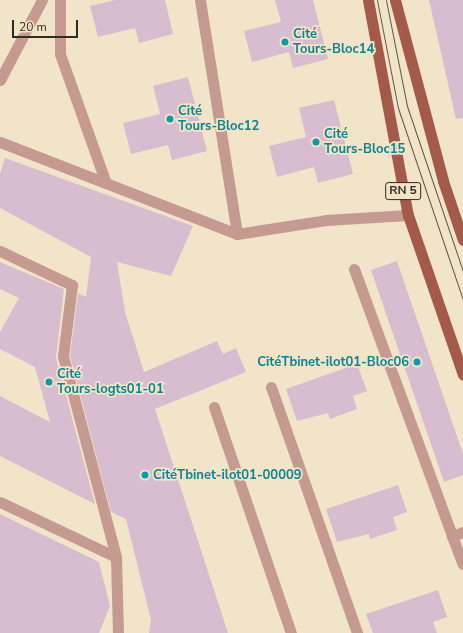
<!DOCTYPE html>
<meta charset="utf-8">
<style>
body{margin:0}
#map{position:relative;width:463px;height:633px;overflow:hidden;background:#f1e4c8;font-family:"Nunito Sans",sans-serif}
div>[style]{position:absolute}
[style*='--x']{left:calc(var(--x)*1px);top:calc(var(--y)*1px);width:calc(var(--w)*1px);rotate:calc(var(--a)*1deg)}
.building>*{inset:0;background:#d8bdd0}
.minor>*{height:11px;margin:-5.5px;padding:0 5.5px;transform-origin:5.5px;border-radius:5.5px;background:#c59a90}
.primary>*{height:11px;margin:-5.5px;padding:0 5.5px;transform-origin:5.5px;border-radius:5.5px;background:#a35a48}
.tram>*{height:1px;margin:-0.5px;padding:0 0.5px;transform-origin:0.5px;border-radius:0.5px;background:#5b5445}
.dots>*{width:11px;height:11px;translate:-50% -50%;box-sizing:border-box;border:2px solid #f1e4c8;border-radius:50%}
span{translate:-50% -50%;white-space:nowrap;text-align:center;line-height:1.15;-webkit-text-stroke:3.5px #f1e4c8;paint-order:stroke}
.shield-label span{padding:1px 3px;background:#f1e4c8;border:1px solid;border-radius:3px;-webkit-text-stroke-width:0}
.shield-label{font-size:12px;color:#312c21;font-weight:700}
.culture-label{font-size:13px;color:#0d838f;font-weight:700}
.left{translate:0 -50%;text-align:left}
.right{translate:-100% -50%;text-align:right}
.scale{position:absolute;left:12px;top:20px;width:66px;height:18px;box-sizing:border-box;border:2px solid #312c21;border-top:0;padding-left:5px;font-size:12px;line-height:14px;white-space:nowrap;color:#312c21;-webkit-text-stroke:3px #f1e4c8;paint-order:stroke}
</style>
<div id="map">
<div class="building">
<i style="clip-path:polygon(115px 0,165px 0,173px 34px,139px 43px,135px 28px,98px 37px,90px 6px)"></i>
<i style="clip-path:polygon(275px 0,313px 0,328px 59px,293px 68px,289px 52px,252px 62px,244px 31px,281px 22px)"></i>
<i style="clip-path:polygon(429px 0,463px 0,463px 118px,456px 119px)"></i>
<i style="clip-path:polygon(188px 77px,207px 151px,172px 160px,168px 145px,131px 154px,123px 123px,160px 114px,153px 86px)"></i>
<i style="clip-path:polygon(334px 100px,353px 174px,318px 183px,314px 167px,277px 177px,269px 146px,306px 137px,299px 108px)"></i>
<i style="clip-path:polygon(5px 158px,193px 226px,171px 276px,117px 262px,125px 312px,144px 372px,217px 341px,223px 354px,236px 348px,246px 372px,155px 409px,228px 633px,149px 633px,151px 620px,126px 519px,111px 512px,70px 356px,78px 293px,86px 297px,91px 257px,0 208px,0 174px)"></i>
<i style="clip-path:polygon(397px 261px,463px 454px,463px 475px,444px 482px,371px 270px)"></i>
<i style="clip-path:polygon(0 262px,64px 289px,56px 358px,95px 504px,0 456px,0 396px,50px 422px,35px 367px,0 349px,0 332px,19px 298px,0 289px)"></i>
<i style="clip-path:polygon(357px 364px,367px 391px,353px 396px,357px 409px,330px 419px,328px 413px,297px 421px,286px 389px)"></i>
<i style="clip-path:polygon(398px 485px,407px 512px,393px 517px,397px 530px,370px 539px,369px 534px,337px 542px,326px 509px)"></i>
<i style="clip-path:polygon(0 514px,99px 562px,110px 606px,99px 633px,0 633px)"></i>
<i style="clip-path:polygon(438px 590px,447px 617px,433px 622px,437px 633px,373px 633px,366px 614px)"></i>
</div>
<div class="minor">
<i style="--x:60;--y:0;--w:54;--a:90"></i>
<i style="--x:60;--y:54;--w:137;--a:70.4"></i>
<i style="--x:200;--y:0;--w:237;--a:81"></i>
<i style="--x:0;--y:80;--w:90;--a:-62.3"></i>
<i style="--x:0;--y:142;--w:254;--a:21.2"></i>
<i style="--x:237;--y:234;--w:90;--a:-8.9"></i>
<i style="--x:326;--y:220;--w:82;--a:-3.5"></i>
<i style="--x:0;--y:251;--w:80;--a:25.3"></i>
<i style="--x:72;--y:285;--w:72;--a:97.2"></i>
<i style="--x:63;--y:356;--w:208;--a:75.2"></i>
<i style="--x:116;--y:557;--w:76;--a:88.5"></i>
<i style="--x:354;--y:269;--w:284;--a:69.8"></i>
<i style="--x:271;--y:387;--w:261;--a:70.7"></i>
<i style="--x:214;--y:407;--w:239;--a:71.2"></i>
<i style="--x:0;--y:502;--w:128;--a:25.4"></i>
<i style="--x:463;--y:532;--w:12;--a:160"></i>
<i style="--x:452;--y:536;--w:30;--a:69"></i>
</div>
<div class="primary">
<i style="--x:368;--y:0;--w:219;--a:79.5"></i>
<i style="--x:408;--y:215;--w:169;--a:71"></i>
<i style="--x:395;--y:0;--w:187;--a:75.1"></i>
<i style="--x:443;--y:181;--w:62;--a:71.3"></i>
</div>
<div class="tram">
<i style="--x:377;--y:0;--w:110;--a:79"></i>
<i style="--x:398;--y:108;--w:203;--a:71.3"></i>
<i style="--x:386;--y:0;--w:108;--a:78.8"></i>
<i style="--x:407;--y:106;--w:174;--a:71.3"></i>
</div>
<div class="dots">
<i style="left:285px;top:42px;background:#0f9aa8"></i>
<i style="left:170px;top:119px;background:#0f9aa8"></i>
<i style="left:316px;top:142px;background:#0f9aa8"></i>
<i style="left:417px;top:362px;background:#0f9aa8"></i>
<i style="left:49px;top:382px;background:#0f9aa8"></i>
<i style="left:145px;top:475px;background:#0f9aa8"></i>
</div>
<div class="shield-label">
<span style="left:403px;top:191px">RN 5</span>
</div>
<div class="culture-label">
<span class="left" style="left:293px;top:42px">Cité<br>Tours-Bloc14</span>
<span class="left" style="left:178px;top:119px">Cité<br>Tours-Bloc12</span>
<span class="left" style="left:324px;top:142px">Cité<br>Tours-Bloc15</span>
<span class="right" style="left:409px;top:362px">CitéTbinet-ilot01-Bloc06</span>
<span class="left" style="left:57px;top:382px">Cité<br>Tours-logts01-01</span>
<span class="left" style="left:153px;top:475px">CitéTbinet-ilot01-00009</span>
</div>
<div class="scale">20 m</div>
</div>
